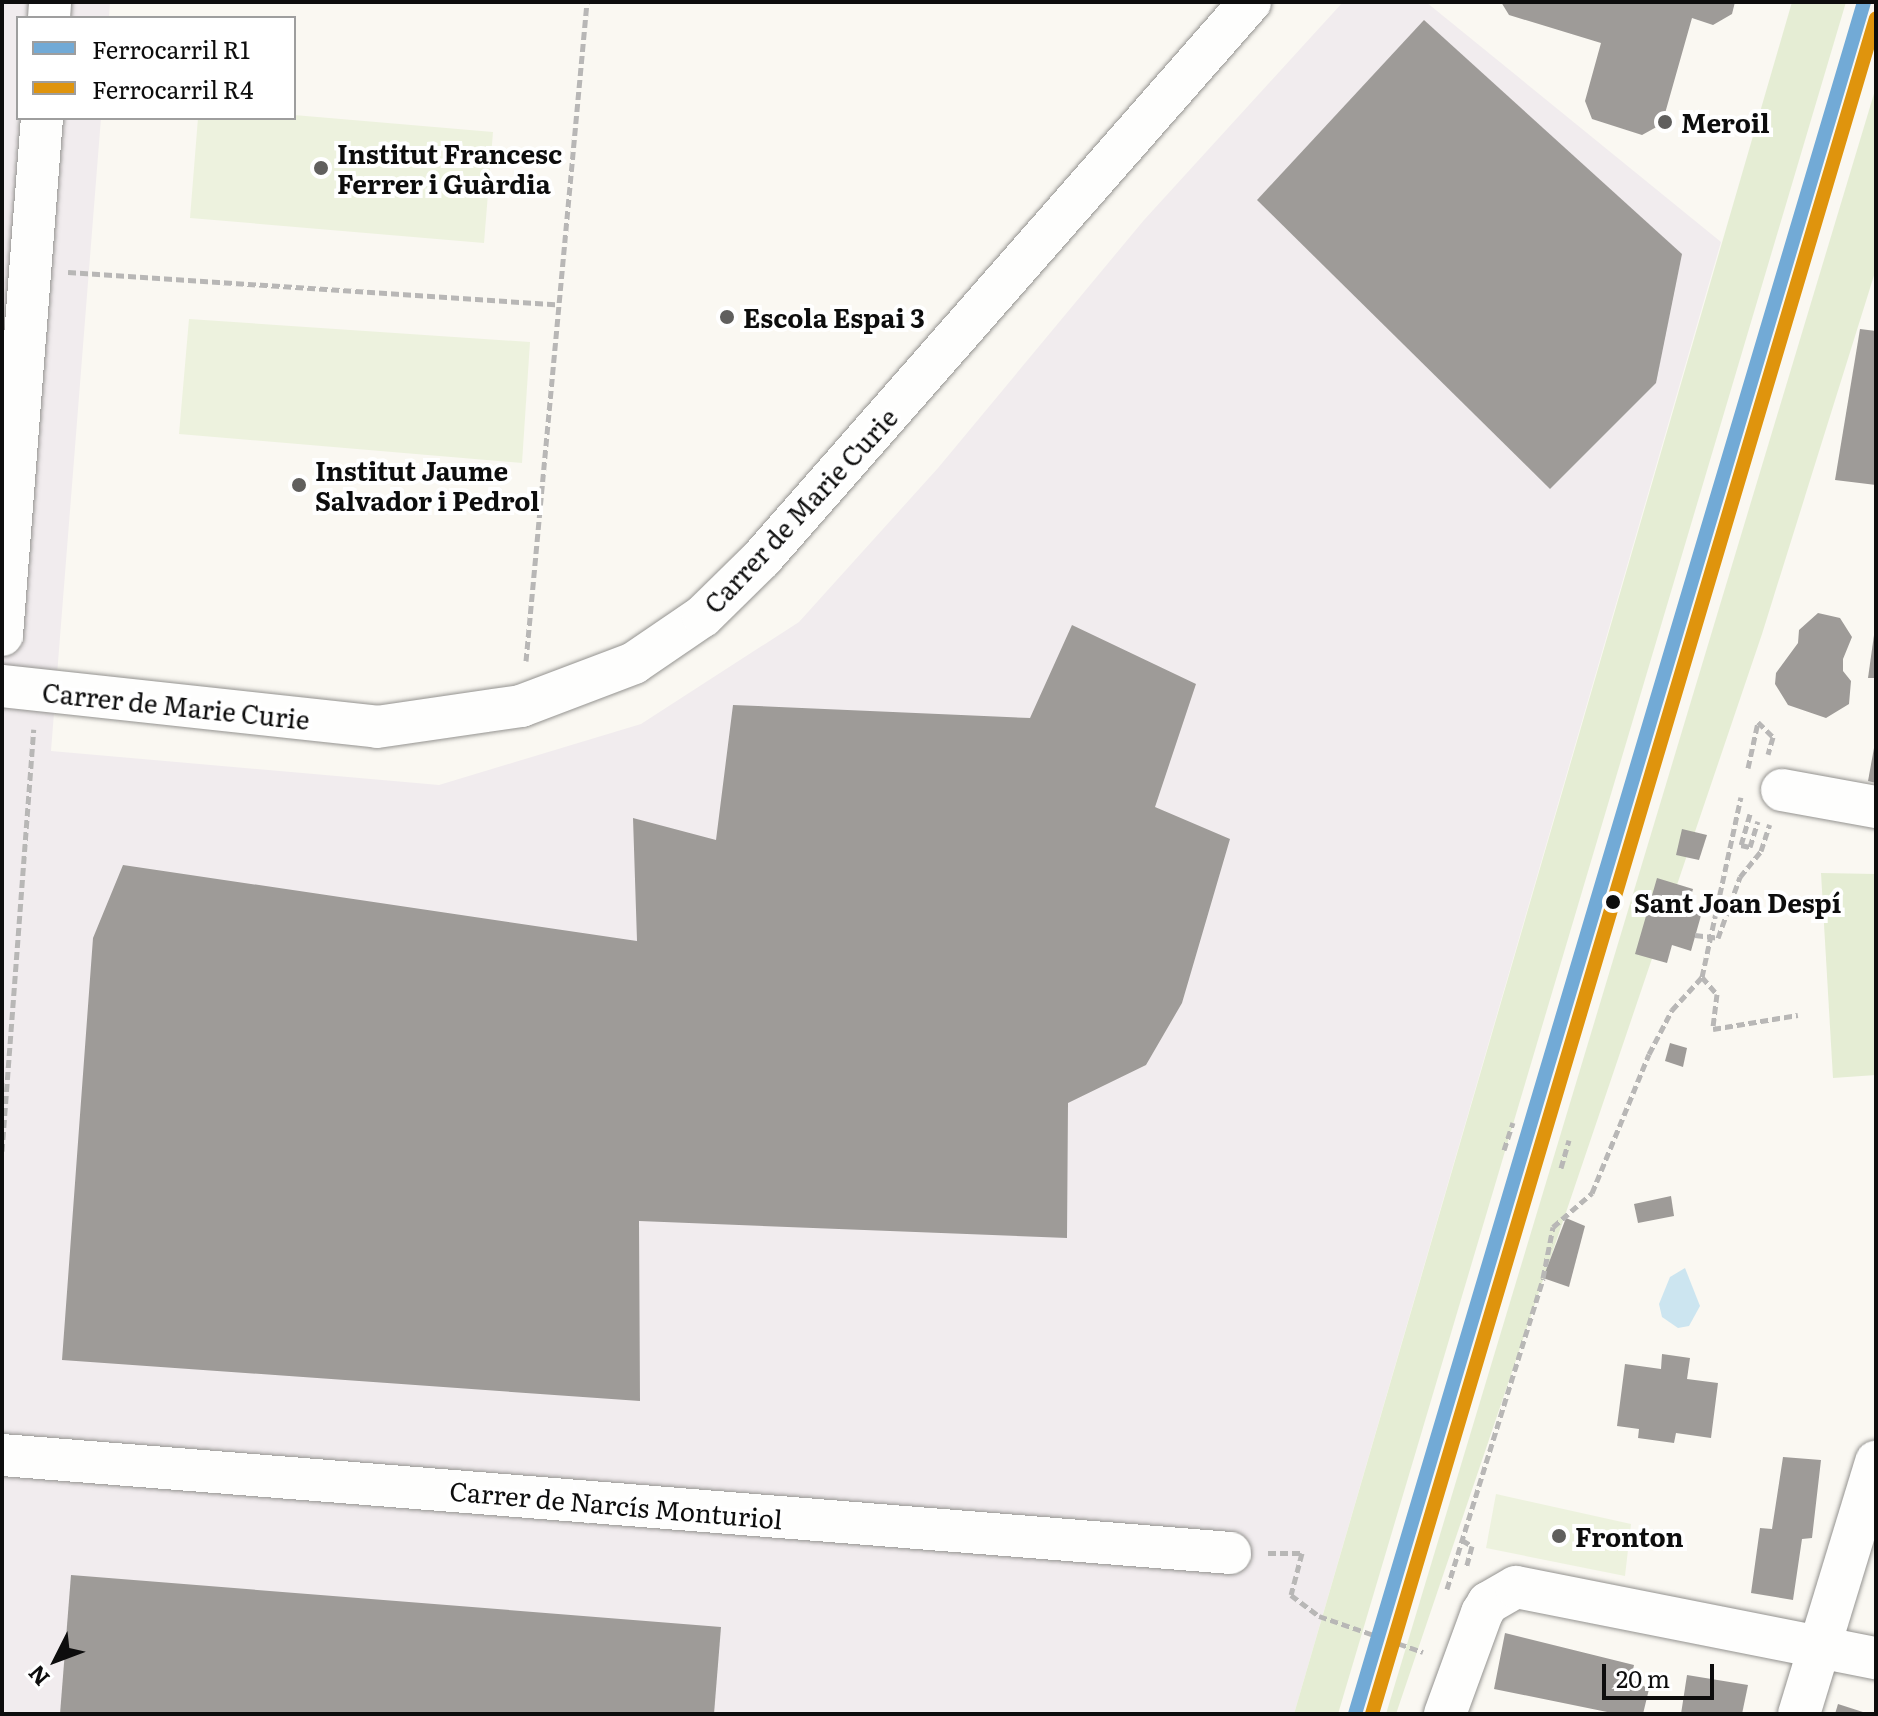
<!DOCTYPE html>
<meta charset="utf-8">
<style>
body{margin:0}
#map{position:relative;width:1878px;height:1716px;overflow:hidden;background:#faf8f2;font-family:Literata,serif}
div>[style]{position:absolute}
[style*='--x']{left:calc(var(--x)*1px);top:calc(var(--y)*1px);width:calc(var(--w)*1px);rotate:calc(var(--a)*1deg)}
.industrial>*{inset:0;background:#f1ecee}
.green>*{inset:0;background:#e5edd4}
.pitch>*{inset:0;background:#edf2de}
.water>*{inset:0;background:#cce5f0}
.building>*{inset:0;background:#9e9b98}
.path>*{height:5px;margin-top:-2.5px;transform-origin:0;background:repeating-linear-gradient(90deg,#b8b7b6 0 8px,transparent 0 12px)}
.roads{filter:drop-shadow(0 0 2px #949390) drop-shadow(0 0 2px #949390)}
.street>*{height:42px;margin:-21px;padding:0 21px;transform-origin:21px;border-radius:21px;background:#fefefd}
.rail-1>*{height:14px;margin:-7px;padding:0 7px;transform-origin:7px;border-radius:7px;background:#72aad6}
.rail-2>*{height:14px;margin:-7px;padding:0 7px;transform-origin:7px;border-radius:7px;background:#df940d}
.dots>*{width:22px;height:22px;translate:-50% -50%;box-sizing:border-box;border:4px solid #fff;border-radius:50%}
span{translate:-50% -50%;white-space:nowrap;text-align:center;line-height:1.15;-webkit-text-stroke:8px #fff;paint-order:stroke}
.poi-label{font-size:26px;color:#0d0d0d;font-weight:700}
.left{translate:0 -50%;text-align:left}
.street-label{font-size:26px;color:#0d0d0d}
.stop-label{font-size:26px;color:#0d0d0d;font-weight:700}
.frame{position:absolute;inset:0;border:4px solid #0d0d0d;pointer-events:none}
.legend{position:absolute;left:16px;top:16px;width:280px;height:104px;box-sizing:border-box;background:#fff;border:2px solid #9e9e9e;margin:0;padding:10px 14px;list-style:none;font-size:24px;color:#0d0d0d}
.legend li{display:flex;align-items:center;gap:16px;height:40px}
.legend b{width:40px;border:2px solid #9e9e9e}
.north{position:absolute;left:16px;top:1620px;width:80px;height:80px;-webkit-text-stroke:6px #fff;paint-order:stroke;rotate:228deg;font-size:22px;font-weight:700;line-height:32px;text-align:center;color:#0d0d0d}
.north::after{content:'';display:block;margin:auto;width:28px;height:36px;background:#0d0d0d;clip-path:polygon(50% 0,100% 100%,50% 72%,0 100%)}
.scale{position:absolute;left:1602px;top:1664px;width:112px;height:36px;box-sizing:border-box;border:4px solid #0d0d0d;border-top:0;padding-left:10px;font-size:24px;line-height:28px;white-space:nowrap;color:#0d0d0d;-webkit-text-stroke:6px #fff;paint-order:stroke}
</style>
<div id="map">
<div class="industrial">
<i style="clip-path:polygon(2px 2px,110px 2px,109px 18px,18px 18px,18px 118px,101px 118px,51px 751px,439px 785px,641px 724px,799px 622px,938px 468px,1144px 220px,1343px 2px,1426px 2px,1721px 242px,1294px 1714px,2px 1714px)"></i>
</div>
<div class="green">
<i style="clip-path:polygon(1792px 2px,1846px 2px,1338px 1714px,1294px 1714px)"></i>
<i style="clip-path:polygon(1876px 87px,1876px 269px,1762px 634px,1396px 1714px,1386px 1714px)"></i>
<i style="clip-path:polygon(1821px 873px,1876px 874px,1876px 1075px,1833px 1078px)"></i>
</div>
<div class="pitch">
<i style="clip-path:polygon(294px 115px,493px 132px,484px 243px,190px 218px,198px 118px)"></i>
<i style="clip-path:polygon(189px 319px,530px 342px,522px 463px,179px 434px)"></i>
<i style="clip-path:polygon(1496px 1494px,1631px 1524px,1625px 1576px,1486px 1548px)"></i>
</div>
<div class="water">
<i style="clip-path:polygon(1685px 1268px,1700px 1306px,1689px 1326px,1678px 1328px,1662px 1317px,1659px 1304px,1670px 1277px)"></i>
</div>
<div class="building">
<i style="clip-path:polygon(1501px 2px,1735px 2px,1732px 14px,1713px 25px,1692px 18px,1662px 124px,1642px 135px,1592px 119px,1585px 101px,1601px 43px,1509px 15px)"></i>
<i style="clip-path:polygon(1424px 20px,1682px 254px,1656px 383px,1550px 489px,1257px 200px)"></i>
<i style="clip-path:polygon(1860px 329px,1876px 331px,1876px 485px,1835px 480px)"></i>
<i style="clip-path:polygon(1818px 613px,1840px 618px,1852px 637px,1843px 659px,1843px 671px,1851px 681px,1849px 704px,1826px 718px,1788px 705px,1775px 684px,1776px 673px,1798px 643px,1799px 630px)"></i>
<i style="clip-path:polygon(1072px 625px,1196px 684px,1155px 807px,1230px 839px,1182px 1003px,1146px 1065px,1068px 1103px,1067px 1238px,639px 1221px,640px 1401px,62px 1360px,93px 938px,123px 865px,637px 941px,633px 818px,716px 840px,733px 705px,1030px 718px)"></i>
<i style="clip-path:polygon(1874px 635px,1876px 636px,1876px 678px,1868px 678px)"></i>
<i style="clip-path:polygon(1874px 748px,1876px 748px,1876px 783px,1868px 781px)"></i>
<i style="clip-path:polygon(1682px 829px,1707px 835px,1699px 860px,1676px 855px)"></i>
<i style="clip-path:polygon(1657px 878px,1693px 889px,1688px 908px,1702px 912px,1691px 951px,1672px 945px,1667px 963px,1635px 954px)"></i>
<i style="clip-path:polygon(1670px 1043px,1687px 1048px,1683px 1067px,1665px 1061px)"></i>
<i style="clip-path:polygon(1671px 1196px,1674px 1216px,1638px 1223px,1634px 1204px)"></i>
<i style="clip-path:polygon(1566px 1218px,1585px 1226px,1569px 1287px,1543px 1278px)"></i>
<i style="clip-path:polygon(1662px 1354px,1690px 1358px,1687px 1379px,1718px 1383px,1711px 1438px,1676px 1433px,1674px 1443px,1638px 1438px,1639px 1429px,1617px 1426px,1625px 1364px,1661px 1369px)"></i>
<i style="clip-path:polygon(1783px 1457px,1821px 1460px,1812px 1538px,1802px 1539px,1793px 1600px,1751px 1593px,1760px 1528px,1772px 1529px)"></i>
<i style="clip-path:polygon(71px 1575px,721px 1627px,714px 1714px,60px 1714px)"></i>
<i style="clip-path:polygon(1505px 1633px,1634px 1665px,1631px 1679px,1649px 1689px,1643px 1714px,1617px 1714px,1494px 1689px)"></i>
<i style="clip-path:polygon(1687px 1675px,1748px 1685px,1742px 1714px,1681px 1714px)"></i>
<i style="clip-path:polygon(1838px 1704px,1866px 1713px,1866px 1714px,1835px 1714px)"></i>
</div>
<div class="path">
<i style="--x:68;--y:272;--w:492;--a:3.8"></i>
<i style="--x:526;--y:661;--w:662;--a:-84.71"></i>
<i style="--x:1758;--y:722;--w:21;--a:45"></i>
<i style="--x:1773;--y:737;--w:18;--a:106"></i>
<i style="--x:1748;--y:768;--w:47;--a:-77.7"></i>
<i style="--x:1750;--y:814;--w:32;--a:106"></i>
<i style="--x:1741;--y:845;--w:9;--a:13"></i>
<i style="--x:1750;--y:847;--w:27;--a:-73"></i>
<i style="--x:1695;--y:935;--w:23;--a:7"></i>
<i style="--x:1718;--y:938;--w:65;--a:-70.2"></i>
<i style="--x:1740;--y:877;--w:33;--a:-51"></i>
<i style="--x:1761;--y:851;--w:28;--a:-72"></i>
<i style="--x:1702;--y:977;--w:23;--a:49"></i>
<i style="--x:1717;--y:994;--w:35;--a:97"></i>
<i style="--x:1713;--y:1029;--w:86;--a:-9.4"></i>
<i style="--x:1504;--y:1150;--w:29;--a:-72"></i>
<i style="--x:2;--y:1151;--w:423;--a:-85.7"></i>
<i style="--x:1561;--y:1168;--w:29;--a:-74"></i>
<i style="--x:1462;--y:1540;--w:12;--a:31"></i>
<i style="--x:1472;--y:1546;--w:23;--a:105"></i>
<i style="--x:1268;--y:1553;--w:34;--a:0"></i>
<i style="--x:1302;--y:1553;--w:43;--a:104.7"></i>
<i style="--x:1291;--y:1595;--w:35;--a:37"></i>
<i style="--x:1319;--y:1616;--w:110;--a:19.1"></i>
<i style="--x:1447;--y:1589;--w:325;--a:-72.8"></i>
<i style="--x:1543;--y:1278;--w:52;--a:-78.9"></i>
<i style="--x:1553;--y:1227;--w:52;--a:-41.1"></i>
<i style="--x:1592;--y:1193;--w:150;--a:-67.7"></i>
<i style="--x:1649;--y:1054;--w:50;--a:-62.4"></i>
<i style="--x:1672;--y:1010;--w:45;--a:-47.7"></i>
<i style="--x:1702;--y:977;--w:184;--a:-77.8"></i>
</div>
<div class="roads">
<div class="street">
<i style="--x:49;--y:18;--w:16;--a:-86"></i>
<i style="--x:2;--y:635;--w:519;--a:-85.58"></i>
<i style="--x:2;--y:686;--w:377;--a:6.2"></i>
<i style="--x:377;--y:727;--w:146;--a:-8.3"></i>
<i style="--x:521;--y:706;--w:121;--a:-20.8"></i>
<i style="--x:634;--y:663;--w:83;--a:-34.3"></i>
<i style="--x:703;--y:616;--w:83;--a:-44.5"></i>
<i style="--x:762;--y:558;--w:740;--a:-48.73"></i>
<i style="--x:1782;--y:790;--w:96;--a:10.3"></i>
<i style="--x:2;--y:1455;--w:1232;--a:4.56"></i>
<i style="--x:1445;--y:1714;--w:108;--a:-69.9"></i>
<i style="--x:1482;--y:1613;--w:12;--a:-59"></i>
<i style="--x:1488;--y:1603;--w:32;--a:-30"></i>
<i style="--x:1516;--y:1587;--w:367;--a:11.2"></i>
<i style="--x:1799;--y:1714;--w:264;--a:-73"></i>
</div>
</div>
<div class="rail-1">
<i style="--x:1355;--y:1714;--w:1786;--a:-73.44"></i>
</div>
<div class="rail-2">
<i style="--x:1372;--y:1714;--w:1769;--a:-73.45"></i>
</div>
<div class="dots">
<i style="left:1665px;top:122px;background:#605f5d"></i>
<i style="left:321px;top:168px;background:#605f5d"></i>
<i style="left:727px;top:317px;background:#605f5d"></i>
<i style="left:299px;top:485px;background:#605f5d"></i>
<i style="left:1613px;top:902px;background:#0d0d0d"></i>
<i style="left:1559px;top:1536px;background:#605f5d"></i>
</div>
<div class="poi-label">
<span class="left" style="left:1681px;top:122px">Meroil</span>
<span class="left" style="left:337px;top:168px">Institut Francesc<br>Ferrer i Guàrdia</span>
<span class="left" style="left:743px;top:317px">Escola Espai 3</span>
<span class="left" style="left:315px;top:485px">Institut Jaume<br>Salvador i Pedrol</span>
<span class="left" style="left:1575px;top:1536px">Fronton</span>
</div>
<div class="street-label">
<span style="left:800px;top:510px;rotate:-47deg">Carrer de Marie Curie</span>
<span style="left:176px;top:705px;rotate:6deg">Carrer de Marie Curie</span>
<span style="left:616px;top:1504px;rotate:5deg">Carrer de Narcís Monturiol</span>
</div>
<div class="stop-label">
<span class="left" style="left:1634px;top:902px">Sant Joan Despí</span>
</div>
<div class="frame"></div>
<ul class="legend">
<li><b style="height:10px;background:#72aad6"></b>Ferrocarril R1</li>
<li><b style="height:10px;background:#df940d"></b>Ferrocarril R4</li>
</ul>
<div class="north">N</div>
<div class="scale">20 m</div>
</div>
